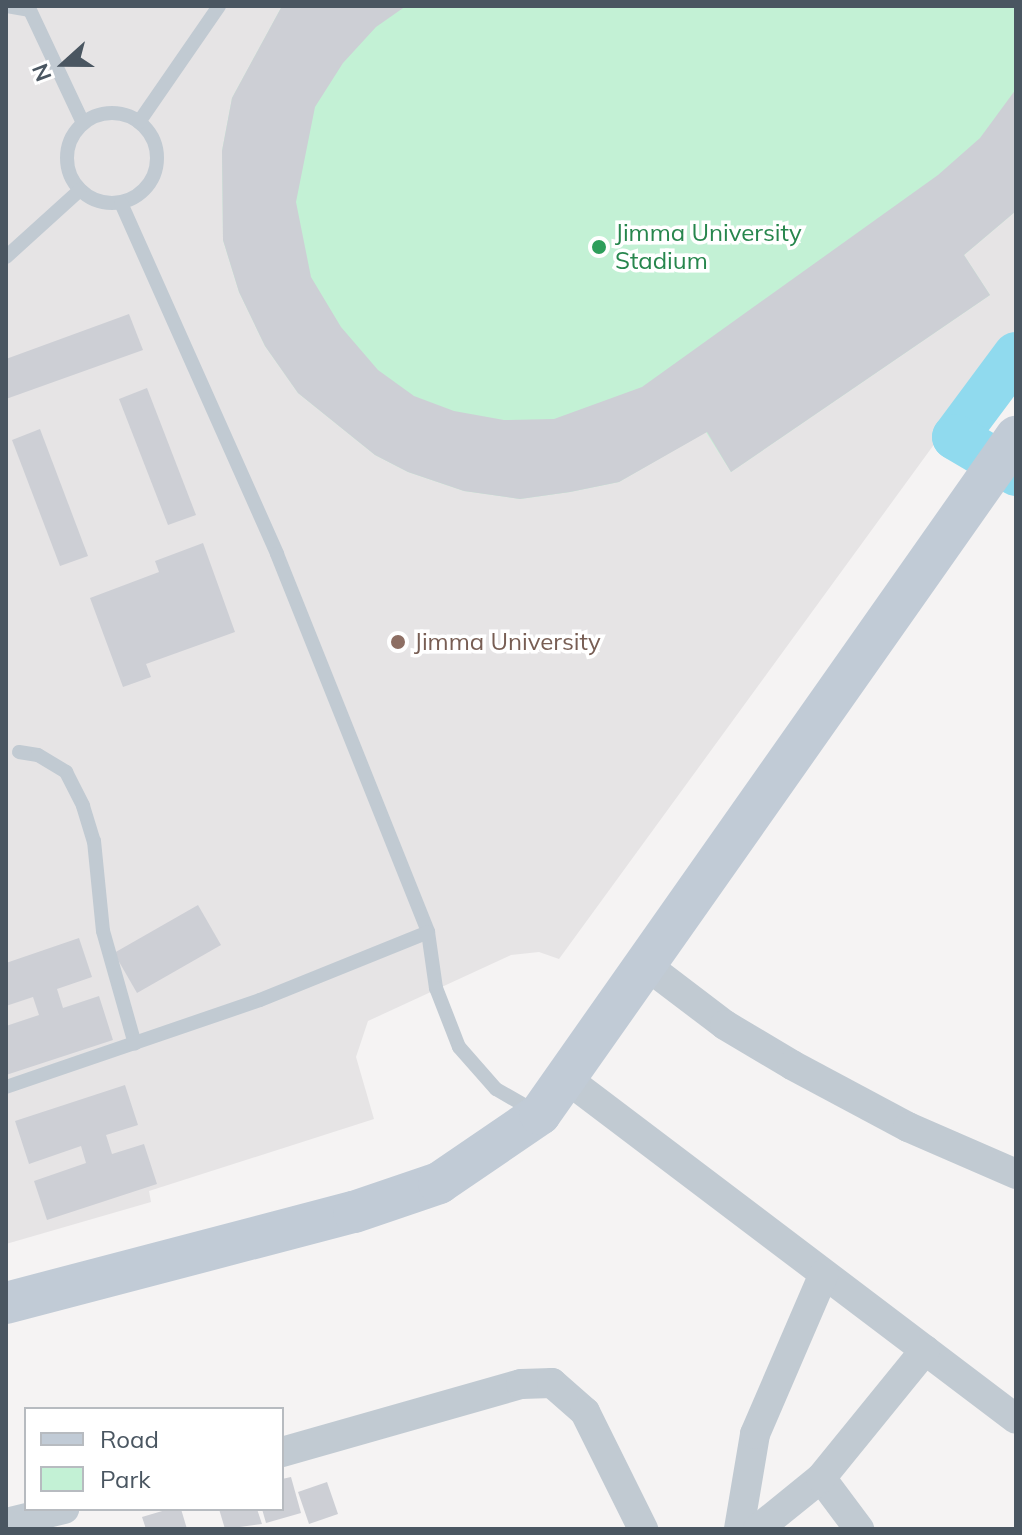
<!DOCTYPE html>
<style>
body{margin:0}
#map{position:relative;width:1022px;height:1535px;overflow:hidden;background:#f5f3f3;font-family:Mulish,sans-serif}
div>[style]{position:absolute}
[style*='--x']{left:calc(var(--x)*1px);top:calc(var(--y)*1px);width:calc(var(--w)*1px);rotate:calc(var(--a)*1deg)}
.education>*{inset:0;background:#e6e4e5}
.green>*{inset:0;background:#c3f1d5}
.river>*{height:46px;margin:-23px;padding:0 23px;transform-origin:23px;border-radius:23px;background:#90daee}
.building>*{inset:0;background:#cdcfd5}
.lane>*{height:14px;margin:-7px;padding:0 7px;transform-origin:7px;border-radius:7px;background:#c1cad2}
.lane>.ring{margin:-7px;padding:0;box-sizing:content-box;background:none;border:14px solid #c1cad2;border-radius:50%}
.street>*{height:30px;margin:-15px;padding:0 15px;transform-origin:15px;border-radius:15px;background:#c1cad2}
.secondary>*{height:42px;margin:-21px;padding:0 21px;transform-origin:21px;border-radius:21px;background:#c1cbd6}
.dots>*{width:22px;height:22px;translate:-50% -50%;box-sizing:border-box;border:4px solid #fff;border-radius:50%}
span{translate:-50% -50%;white-space:nowrap;text-align:center;line-height:1.15;-webkit-text-stroke:7px #fff;paint-order:stroke}
.leisure-label{font-size:24px;color:#27864d}
.left{translate:0 -50%;text-align:left}
.education-label{font-size:24px;color:#785e54}
.frame{position:absolute;inset:0;border:8px solid #4a5661;pointer-events:none}
.legend{position:absolute;left:24px;top:1407px;width:260px;height:104px;box-sizing:border-box;background:#fff;border:2px solid #b7bbc0;margin:0;padding:10px 14px;list-style:none;font-size:24px;color:#4a5661}
.legend li{display:flex;align-items:center;gap:16px;height:40px}
.legend b{width:40px;border:2px solid #b7bbc0}
.north{position:absolute;left:24px;top:24px;width:80px;height:80px;-webkit-text-stroke:6px #fff;paint-order:stroke;rotate:249deg;font-size:22px;font-weight:700;line-height:32px;text-align:center;color:#4a5661}
.north::after{content:'';display:block;margin:auto;width:28px;height:36px;background:#4a5661;clip-path:polygon(50% 0,100% 100%,50% 72%,0 100%)}
</style>
<div id="map">
<div class="education">
<i style="clip-path:polygon(6px 6px,1016px 6px,1016px 332px,559px 959px,539px 952px,511px 955px,368px 1021px,356px 1057px,374px 1119px,149px 1191px,151px 1202px,6px 1244px)"></i>
</div>
<div class="green">
<i style="clip-path:polygon(282px 6px,1016px 6px,1016px 211px,964px 255px,990px 295px,731px 472px,706px 432px,619px 482px,570px 492px,520px 499px,464px 491px,408px 472px,375px 455px,298px 393px,265px 346px,239px 292px,223px 240px,222px 151px,232px 98px)"></i>
</div>
<div class="river">
<i style="--x:1016;--y:355;--w:102;--a:126.6"></i>
<i style="--x:955;--y:437;--w:71;--a:30.5"></i>
</div>
<div class="building">
<i style="clip-path:polygon(282px 6px,406px 6px,376px 27px,343px 63px,315px 107px,296px 202px,311px 277px,341px 327px,378px 370px,414px 396px,454px 411px,504px 420px,554px 419px,642px 387px,938px 175px,980px 138px,1016px 89px,1016px 211px,964px 255px,990px 295px,731px 472px,707px 432px,619px 482px,570px 492px,520px 499px,464px 491px,408px 472px,375px 455px,298px 393px,265px 346px,239px 292px,223px 240px,222px 151px,232px 98px)"></i>
<i style="clip-path:polygon(129px 314px,143px 350px,6px 399px,6px 359px)"></i>
<i style="clip-path:polygon(147px 388px,196px 515px,168px 525px,119px 399px)"></i>
<i style="clip-path:polygon(40px 429px,88px 556px,60px 566px,12px 440px)"></i>
<i style="clip-path:polygon(203px 543px,235px 632px,146px 664px,151px 677px,123px 687px,90px 598px,159px 572px,155px 561px)"></i>
<i style="clip-path:polygon(198px 905px,221px 945px,137px 993px,114px 953px)"></i>
<i style="clip-path:polygon(79px 938px,92px 977px,57px 989px,63px 1008px,99px 996px,113px 1040px,6px 1075px,6px 1026px,39px 1015px,33px 997px,6px 1006px,6px 963px)"></i>
<i style="clip-path:polygon(125px 1085px,138px 1125px,106px 1135px,112px 1154px,144px 1144px,157px 1184px,47px 1220px,34px 1181px,86px 1163px,81px 1146px,29px 1164px,15px 1121px)"></i>
<i style="clip-path:polygon(291px 1477px,301px 1513px,266px 1523px,262px 1509px,282px 1509px,282px 1479px)"></i>
<i style="clip-path:polygon(327px 1482px,338px 1514px,309px 1524px,298px 1492px)"></i>
<i style="clip-path:polygon(169px 1509px,181px 1509px,187px 1529px,146px 1529px,142px 1517px)"></i>
<i style="clip-path:polygon(219px 1509px,257px 1509px,262px 1524px,225px 1529px)"></i>
</div>
<div class="lane">
<i style="--x:7;--y:6;--w:22;--a:10"></i>
<i style="--x:28;--y:6;--w:129;--a:64.8"></i>
<i class="ring" style="left:67px;top:113px;width:76px;height:76px"></i>
<i style="--x:139;--y:122;--w:141;--a:-55.4"></i>
<i style="--x:121;--y:203;--w:384;--a:66"></i>
<i style="--x:277;--y:554;--w:407;--a:68.2"></i>
<i style="--x:428;--y:932;--w:57;--a:81.9"></i>
<i style="--x:436;--y:988;--w:63;--a:68.7"></i>
<i style="--x:459;--y:1047;--w:56;--a:48.6"></i>
<i style="--x:496;--y:1089;--w:46;--a:29.9"></i>
<i style="--x:6;--y:257;--w:100;--a:-42.2"></i>
<i style="--x:19;--y:752;--w:19;--a:9"></i>
<i style="--x:38;--y:755;--w:33;--a:31"></i>
<i style="--x:66;--y:772;--w:38;--a:63"></i>
<i style="--x:83;--y:806;--w:37;--a:73"></i>
<i style="--x:94;--y:841;--w:90;--a:84.3"></i>
<i style="--x:103;--y:931;--w:117;--a:74.2"></i>
<i style="--x:6;--y:1087;--w:268;--a:-18.9"></i>
<i style="--x:260;--y:1000;--w:181;--a:-22"></i>
</div>
<div class="street">
<i style="--x:646;--y:965;--w:99;--a:37.2"></i>
<i style="--x:725;--y:1025;--w:78;--a:30.8"></i>
<i style="--x:792;--y:1065;--w:132;--a:28.1"></i>
<i style="--x:908;--y:1127;--w:118;--a:23.5"></i>
<i style="--x:567;--y:1079;--w:563;--a:37.13"></i>
<i style="--x:282;--y:1452;--w:248;--a:-15.9"></i>
<i style="--x:521;--y:1384;--w:31;--a:-2"></i>
<i style="--x:552;--y:1383;--w:44;--a:41.3"></i>
<i style="--x:585;--y:1412;--w:131;--a:63.6"></i>
<i style="--x:821;--y:1478;--w:64;--a:53.3"></i>
<i style="--x:6;--y:1523;--w:60;--a:-13.6"></i>
<i style="--x:739;--y:1529;--w:96;--a:-80.4"></i>
<i style="--x:755;--y:1434;--w:174;--a:-66.7"></i>
<i style="--x:758;--y:1529;--w:81;--a:-39"></i>
<i style="--x:821;--y:1478;--w:165;--a:-50.9"></i>
</div>
<div class="secondary">
<i style="--x:6;--y:1303;--w:360;--a:-14.7"></i>
<i style="--x:354;--y:1212;--w:90;--a:-18.8"></i>
<i style="--x:439;--y:1183;--w:122;--a:-34.3"></i>
<i style="--x:540;--y:1114;--w:828;--a:-54.89"></i>
</div>
<div class="dots">
<i style="left:599px;top:247px;background:#2e9e5b"></i>
<i style="left:398px;top:642px;background:#8d6e63"></i>
</div>
<div class="leisure-label">
<span class="left" style="left:615px;top:247px">Jimma University<br>Stadium</span>
</div>
<div class="education-label">
<span class="left" style="left:414px;top:642px">Jimma University</span>
</div>
<div class="frame"></div>
<ul class="legend">
<li><b style="height:10px;background:#c1cbd6"></b>Road</li>
<li><b style="height:22px;background:#c3f1d5"></b>Park</li>
</ul>
<div class="north">N</div>
</div>
